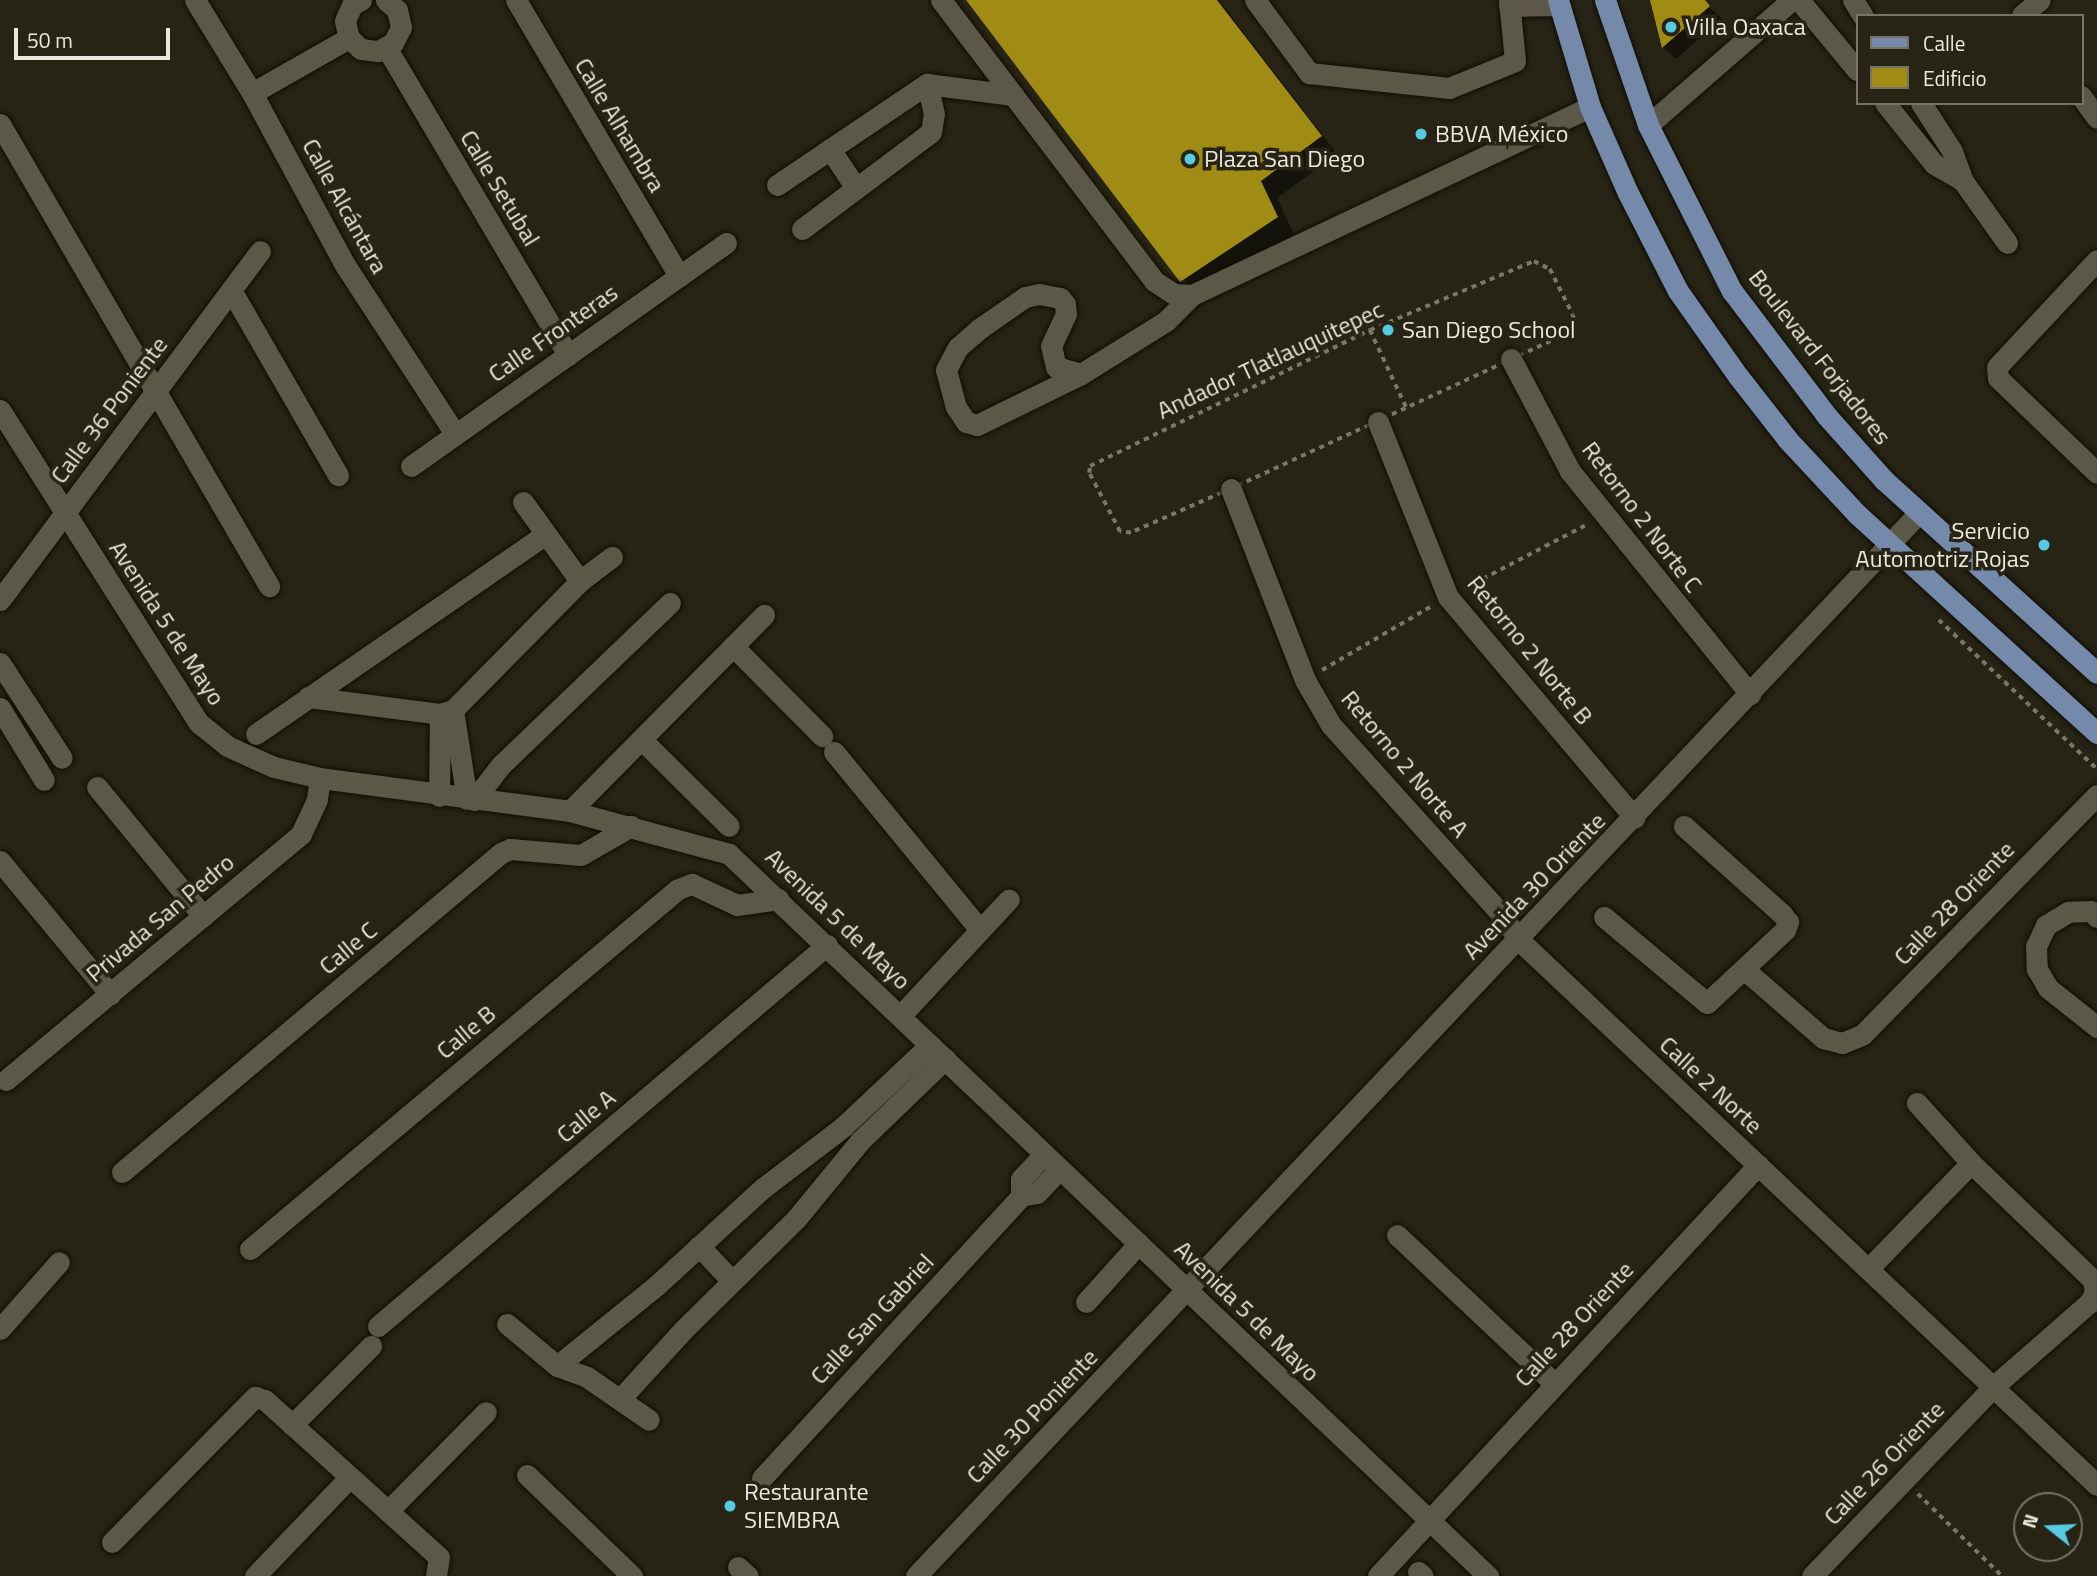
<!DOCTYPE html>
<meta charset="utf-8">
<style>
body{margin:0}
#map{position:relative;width:2097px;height:1576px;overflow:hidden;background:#272415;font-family:"Titillium Web",sans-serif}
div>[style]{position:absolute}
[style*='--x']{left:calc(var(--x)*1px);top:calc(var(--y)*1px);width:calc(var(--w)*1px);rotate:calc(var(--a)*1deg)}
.shadow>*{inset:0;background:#0007}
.building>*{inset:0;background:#a08c14}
.path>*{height:3.5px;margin-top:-1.75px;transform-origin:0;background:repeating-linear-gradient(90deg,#7a776a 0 5px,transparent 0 10px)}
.roads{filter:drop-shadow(0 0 2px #100d02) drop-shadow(0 0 2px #100d02)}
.minor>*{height:21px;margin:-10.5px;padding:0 10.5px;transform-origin:10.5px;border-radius:10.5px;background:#5b5847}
.major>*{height:21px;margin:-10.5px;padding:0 10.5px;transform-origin:10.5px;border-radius:10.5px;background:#7589aa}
.dots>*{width:19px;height:19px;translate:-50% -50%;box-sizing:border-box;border:4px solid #272415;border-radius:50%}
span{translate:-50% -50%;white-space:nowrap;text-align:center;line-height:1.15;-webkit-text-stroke:7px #272415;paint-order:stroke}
.poi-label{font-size:24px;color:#ebe9df}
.left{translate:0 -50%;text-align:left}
.right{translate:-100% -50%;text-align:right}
.street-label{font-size:24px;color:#ebe9df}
.legend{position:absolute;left:1856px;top:14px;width:228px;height:91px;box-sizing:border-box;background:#272415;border:2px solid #757366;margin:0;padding:9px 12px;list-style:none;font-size:21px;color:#ebe9df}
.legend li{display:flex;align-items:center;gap:14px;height:35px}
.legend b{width:35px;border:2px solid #757366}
.north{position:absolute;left:2013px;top:1492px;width:70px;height:70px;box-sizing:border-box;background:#272415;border:2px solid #757366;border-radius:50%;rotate:288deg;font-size:19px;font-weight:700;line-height:28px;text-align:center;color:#ebe9df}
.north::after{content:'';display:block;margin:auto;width:24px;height:32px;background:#55cae0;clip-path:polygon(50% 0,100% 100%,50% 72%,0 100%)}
.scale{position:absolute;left:14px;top:28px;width:156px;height:32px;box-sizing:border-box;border:4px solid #ebe9df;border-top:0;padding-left:9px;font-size:21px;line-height:24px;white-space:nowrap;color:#ebe9df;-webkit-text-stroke:5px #272415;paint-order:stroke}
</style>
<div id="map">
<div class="shadow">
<i style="clip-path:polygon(968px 0,1219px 0,1337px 154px,1277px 198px,1294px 234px,1199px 298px)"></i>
<i style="clip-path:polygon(1652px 0,1702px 0,1722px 19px,1676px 59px,1663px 47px)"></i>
</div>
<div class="building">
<i style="clip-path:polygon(966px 0,1217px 0,1322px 136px,1261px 181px,1278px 217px,1180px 282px)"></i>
<i style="clip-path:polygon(1650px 0,1705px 0,1710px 6px,1662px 48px)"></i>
</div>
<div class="path">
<i style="--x:1534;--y:261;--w:18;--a:27"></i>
<i style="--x:1550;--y:269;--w:51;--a:63.4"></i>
<i style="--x:1573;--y:315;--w:9;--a:77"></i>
<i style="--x:1575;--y:324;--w:11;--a:124"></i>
<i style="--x:1569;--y:333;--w:372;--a:155.2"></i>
<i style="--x:1231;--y:489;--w:109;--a:156.3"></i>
<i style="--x:1131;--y:533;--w:11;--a:-175"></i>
<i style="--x:1120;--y:532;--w:67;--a:-117.7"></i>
<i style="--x:1089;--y:473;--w:7;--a:-82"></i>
<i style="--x:1090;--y:466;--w:311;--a:-25.9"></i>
<i style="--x:1370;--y:330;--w:178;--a:-22.8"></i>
<i style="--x:1370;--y:330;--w:85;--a:64.9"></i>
<i style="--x:1465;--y:588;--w:139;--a:-27.5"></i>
<i style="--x:1939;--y:620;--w:217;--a:43.3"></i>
<i style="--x:1322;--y:670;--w:125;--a:-30.3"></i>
<i style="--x:1918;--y:1494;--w:117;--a:44.3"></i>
</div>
<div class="roads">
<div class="minor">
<i style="--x:195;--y:0;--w:109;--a:58.5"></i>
<i style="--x:252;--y:93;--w:196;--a:61.6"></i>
<i style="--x:345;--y:265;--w:202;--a:56.9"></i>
<i style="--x:361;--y:0;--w:10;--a:151"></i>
<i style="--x:352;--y:5;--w:17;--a:114"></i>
<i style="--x:345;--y:21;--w:17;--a:77"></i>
<i style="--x:349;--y:38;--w:16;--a:43"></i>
<i style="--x:361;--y:49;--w:17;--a:7"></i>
<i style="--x:378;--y:51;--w:17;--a:-28"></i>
<i style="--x:393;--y:43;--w:18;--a:-63"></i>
<i style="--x:401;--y:27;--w:17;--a:-103"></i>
<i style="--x:397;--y:10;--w:15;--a:-138"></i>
<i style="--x:516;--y:0;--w:321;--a:59.4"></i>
<i style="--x:941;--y:0;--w:353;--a:52.8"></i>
<i style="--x:1154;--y:281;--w:24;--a:33"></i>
<i style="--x:1174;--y:294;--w:18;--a:3"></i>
<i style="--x:1192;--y:295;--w:440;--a:-25.3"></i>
<i style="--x:1255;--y:0;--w:91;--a:53.5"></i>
<i style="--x:1309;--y:73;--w:141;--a:6.1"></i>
<i style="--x:1449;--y:88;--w:71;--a:-22.2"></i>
<i style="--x:1515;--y:61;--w:61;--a:-95.6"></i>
<i style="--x:1799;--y:0;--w:91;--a:50.4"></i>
<i style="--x:1853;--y:0;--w:19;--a:58"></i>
<i style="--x:1509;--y:6;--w:50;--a:-1.1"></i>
<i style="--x:2022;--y:15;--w:23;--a:-40"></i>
<i style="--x:386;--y:47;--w:358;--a:59.4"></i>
<i style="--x:252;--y:93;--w:112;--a:-29.6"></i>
<i style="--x:2081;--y:96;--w:27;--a:54"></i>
<i style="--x:1885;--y:103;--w:78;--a:51.2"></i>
<i style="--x:1934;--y:164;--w:34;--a:30"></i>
<i style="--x:1921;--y:103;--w:57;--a:57.1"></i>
<i style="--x:1952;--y:151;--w:32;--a:70"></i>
<i style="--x:1963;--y:181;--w:76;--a:54.6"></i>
<i style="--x:0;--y:124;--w:535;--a:59.79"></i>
<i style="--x:1648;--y:125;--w:191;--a:-41"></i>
<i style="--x:830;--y:149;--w:47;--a:56.3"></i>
<i style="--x:777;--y:185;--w:181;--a:-34"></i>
<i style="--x:927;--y:84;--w:87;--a:7.3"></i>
<i style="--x:802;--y:229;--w:161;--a:-36.9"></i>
<i style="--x:931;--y:132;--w:18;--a:-81"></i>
<i style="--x:934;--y:114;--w:31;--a:-103"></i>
<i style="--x:2097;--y:260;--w:146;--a:133.1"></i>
<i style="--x:1997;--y:367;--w:11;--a:85"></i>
<i style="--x:1998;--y:378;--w:137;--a:43.8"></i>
<i style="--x:231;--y:290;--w:214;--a:60"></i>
<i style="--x:1511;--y:359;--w:127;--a:62.2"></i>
<i style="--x:1570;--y:471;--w:287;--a:51.1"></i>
<i style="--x:1081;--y:374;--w:26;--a:-164"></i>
<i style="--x:1056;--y:367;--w:22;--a:-103"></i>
<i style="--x:1051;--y:346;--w:35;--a:-65"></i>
<i style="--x:1066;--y:314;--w:10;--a:-96"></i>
<i style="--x:1065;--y:304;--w:8;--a:-130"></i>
<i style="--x:1060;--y:298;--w:21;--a:-169"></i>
<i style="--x:1039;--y:294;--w:14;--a:168"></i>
<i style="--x:1025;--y:297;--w:56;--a:145.2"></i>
<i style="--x:979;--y:329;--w:28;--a:139"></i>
<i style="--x:958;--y:347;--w:26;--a:118"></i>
<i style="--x:946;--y:370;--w:38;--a:75"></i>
<i style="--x:956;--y:407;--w:18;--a:56"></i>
<i style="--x:966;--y:422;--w:11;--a:15"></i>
<i style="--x:977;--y:425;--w:116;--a:-26.1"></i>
<i style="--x:1081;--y:374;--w:100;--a:-31.9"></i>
<i style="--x:1166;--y:321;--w:37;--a:-45"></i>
<i style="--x:0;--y:410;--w:371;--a:57.6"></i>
<i style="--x:199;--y:723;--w:36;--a:39"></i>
<i style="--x:227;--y:746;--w:51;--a:24.1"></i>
<i style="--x:274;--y:767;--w:47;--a:13.4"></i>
<i style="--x:320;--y:778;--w:252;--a:7.5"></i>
<i style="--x:570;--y:811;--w:165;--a:15.1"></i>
<i style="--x:729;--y:854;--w:1048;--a:43.57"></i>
<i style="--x:1378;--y:422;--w:188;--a:68.2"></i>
<i style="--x:1448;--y:597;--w:289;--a:49.8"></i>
<i style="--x:411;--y:466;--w:386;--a:-35.3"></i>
<i style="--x:1231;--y:489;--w:205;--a:68.8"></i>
<i style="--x:1305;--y:680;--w:52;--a:60"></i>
<i style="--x:1331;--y:725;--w:256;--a:48"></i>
<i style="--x:1502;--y:915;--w:30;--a:56"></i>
<i style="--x:1519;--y:940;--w:794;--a:43.32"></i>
<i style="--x:523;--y:502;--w:97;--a:54.2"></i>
<i style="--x:0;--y:600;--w:435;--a:-53.3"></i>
<i style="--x:733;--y:646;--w:127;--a:45.3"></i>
<i style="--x:0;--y:663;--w:113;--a:56.9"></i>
<i style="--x:308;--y:697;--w:133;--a:7.3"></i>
<i style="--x:440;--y:714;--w:14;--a:-17"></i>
<i style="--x:453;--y:710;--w:181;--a:-45.4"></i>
<i style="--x:580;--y:581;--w:40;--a:-37"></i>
<i style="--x:0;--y:708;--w:84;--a:58.6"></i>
<i style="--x:453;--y:710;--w:90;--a:81.1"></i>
<i style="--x:256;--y:734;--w:352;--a:-34.6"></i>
<i style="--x:642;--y:740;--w:122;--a:44.7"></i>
<i style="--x:834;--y:752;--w:230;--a:50.6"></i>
<i style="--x:97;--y:787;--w:167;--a:50.6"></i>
<i style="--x:439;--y:796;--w:82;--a:-89.3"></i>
<i style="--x:474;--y:800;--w:44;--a:-52.4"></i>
<i style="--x:501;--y:765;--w:234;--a:-43.8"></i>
<i style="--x:570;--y:811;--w:276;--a:-45.3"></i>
<i style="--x:0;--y:861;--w:173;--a:50.4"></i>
<i style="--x:1604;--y:917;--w:134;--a:39.9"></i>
<i style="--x:1707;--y:1003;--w:107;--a:-43.1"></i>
<i style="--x:1785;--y:930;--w:9;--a:-69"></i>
<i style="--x:1788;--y:922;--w:10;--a:-127"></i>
<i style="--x:1782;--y:914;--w:132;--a:-138.1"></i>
<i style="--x:2097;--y:917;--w:8;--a:-135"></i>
<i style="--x:2091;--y:911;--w:23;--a:178"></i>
<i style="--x:2068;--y:912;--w:26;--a:149"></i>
<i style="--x:2046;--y:925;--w:23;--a:115"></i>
<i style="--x:2036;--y:946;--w:23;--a:88"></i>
<i style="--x:2037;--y:969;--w:22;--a:60"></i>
<i style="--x:2048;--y:988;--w:63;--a:38.5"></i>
<i style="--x:1745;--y:970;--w:103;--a:41.1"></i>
<i style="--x:1823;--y:1038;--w:20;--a:15"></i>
<i style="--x:1842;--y:1043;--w:22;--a:-22"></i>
<i style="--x:1862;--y:1035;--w:336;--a:-45.6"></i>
<i style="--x:901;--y:1015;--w:158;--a:-47"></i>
<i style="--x:6;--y:1080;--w:384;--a:-39.8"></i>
<i style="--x:301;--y:834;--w:38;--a:-65"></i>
<i style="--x:317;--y:799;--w:21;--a:-82"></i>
<i style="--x:122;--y:1172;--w:495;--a:-40.1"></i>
<i style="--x:501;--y:853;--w:10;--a:-24"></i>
<i style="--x:510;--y:849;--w:71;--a:4.8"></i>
<i style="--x:581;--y:855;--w:58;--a:-30.1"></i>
<i style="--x:1021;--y:1196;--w:17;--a:-90"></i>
<i style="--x:1021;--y:1179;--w:34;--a:-47"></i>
<i style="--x:1397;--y:1235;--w:216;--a:43.3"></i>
<i style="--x:699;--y:1246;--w:48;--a:46.7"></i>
<i style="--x:250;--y:1249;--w:559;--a:-40.07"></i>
<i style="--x:678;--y:889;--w:15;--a:-20"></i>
<i style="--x:692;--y:884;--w:50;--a:25"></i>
<i style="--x:737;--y:905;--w:42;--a:-8.1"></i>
<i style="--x:1868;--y:1269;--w:148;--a:-45.8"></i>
<i style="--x:1086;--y:1302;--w:79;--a:-48.1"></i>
<i style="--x:507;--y:1324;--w:65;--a:40"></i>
<i style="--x:557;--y:1366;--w:32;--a:20"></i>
<i style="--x:587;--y:1377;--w:75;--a:34.7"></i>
<i style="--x:378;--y:1326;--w:589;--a:-40.32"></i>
<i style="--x:0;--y:1329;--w:89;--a:-48.6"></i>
<i style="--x:557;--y:1366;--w:129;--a:-39"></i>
<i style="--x:657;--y:1285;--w:144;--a:-42.5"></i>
<i style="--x:763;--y:1188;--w:102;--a:-37.4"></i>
<i style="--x:844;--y:1126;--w:118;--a:-43.3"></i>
<i style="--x:621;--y:1398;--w:92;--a:-47.6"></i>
<i style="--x:683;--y:1330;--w:158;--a:-44.5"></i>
<i style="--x:796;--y:1219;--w:102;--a:-50.6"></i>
<i style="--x:861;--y:1140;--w:117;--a:-44"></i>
<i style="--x:292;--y:1425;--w:112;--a:-45"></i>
<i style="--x:527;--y:1475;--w:146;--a:43.9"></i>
<i style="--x:762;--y:1478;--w:383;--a:-47.4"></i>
<i style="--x:1021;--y:1196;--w:16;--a:-11"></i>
<i style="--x:1037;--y:1193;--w:33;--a:-47"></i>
<i style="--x:388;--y:1511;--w:139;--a:-45.3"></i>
<i style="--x:112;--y:1542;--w:204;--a:-45.4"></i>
<i style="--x:255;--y:1397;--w:10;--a:17"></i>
<i style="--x:265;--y:1400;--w:234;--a:42.1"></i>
<i style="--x:439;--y:1557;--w:19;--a:99"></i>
<i style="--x:738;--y:1567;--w:13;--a:42"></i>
<i style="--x:1418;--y:1572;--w:6;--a:39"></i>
<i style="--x:255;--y:1576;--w:137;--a:-46.2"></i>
<i style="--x:916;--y:1576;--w:1460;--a:-46.67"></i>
<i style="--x:1378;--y:1576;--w:560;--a:-47.24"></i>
<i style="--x:1812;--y:1576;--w:262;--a:-46.2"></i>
<i style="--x:1993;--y:1387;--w:128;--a:-41.2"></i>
<i style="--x:2089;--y:1303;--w:12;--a:-59"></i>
<i style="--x:2095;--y:1293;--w:13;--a:-99"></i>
<i style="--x:2093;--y:1280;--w:169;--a:-136.2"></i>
<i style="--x:1971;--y:1163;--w:81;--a:-132"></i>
</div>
<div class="major">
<i style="--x:1558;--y:0;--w:112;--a:73.3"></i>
<i style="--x:1590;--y:107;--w:94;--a:66.2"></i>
<i style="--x:1628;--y:193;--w:110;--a:63"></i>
<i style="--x:1678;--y:291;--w:104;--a:54.8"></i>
<i style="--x:1738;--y:376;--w:81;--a:52"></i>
<i style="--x:1788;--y:440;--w:101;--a:47"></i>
<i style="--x:1857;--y:514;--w:325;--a:42.4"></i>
<i style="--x:1605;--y:0;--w:132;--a:71"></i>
<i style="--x:1648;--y:125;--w:186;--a:63.2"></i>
<i style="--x:1732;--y:291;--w:156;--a:52.8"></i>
<i style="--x:1826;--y:415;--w:87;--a:48.3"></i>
<i style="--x:1884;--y:480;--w:287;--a:42.2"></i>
</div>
</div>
<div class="dots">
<i style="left:1671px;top:27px;background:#55cae0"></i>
<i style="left:1421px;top:134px;background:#55cae0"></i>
<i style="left:1190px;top:159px;background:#55cae0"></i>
<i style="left:1388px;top:330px;background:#55cae0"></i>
<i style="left:2044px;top:545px;background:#55cae0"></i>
<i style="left:730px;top:1506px;background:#55cae0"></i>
</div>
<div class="poi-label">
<span class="left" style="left:1685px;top:27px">Villa Oaxaca</span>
<span class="left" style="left:1435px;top:134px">BBVA México</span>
<span class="left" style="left:1204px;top:159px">Plaza San Diego</span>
<span class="left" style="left:1402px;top:330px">San Diego School</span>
<span class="right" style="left:2030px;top:545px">Servicio<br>Automotriz Rojas</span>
<span class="left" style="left:744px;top:1506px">Restaurante<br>SIEMBRA</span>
</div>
<div class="street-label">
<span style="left:620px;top:125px;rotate:59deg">Calle Alhambra</span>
<span style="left:500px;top:188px;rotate:59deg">Calle Setubal</span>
<span style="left:345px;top:206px;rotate:61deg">Calle Alcántara</span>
<span style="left:553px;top:333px;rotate:-35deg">Calle Fronteras</span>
<span style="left:1820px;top:357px;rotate:52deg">Boulevard Forjadores</span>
<span style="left:1270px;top:360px;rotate:-25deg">Andador Tlatlauquitepec</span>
<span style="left:109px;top:410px;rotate:-53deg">Calle 36 Poniente</span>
<span style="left:1642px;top:517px;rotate:53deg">Retorno 2 Norte C</span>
<span style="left:167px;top:623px;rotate:57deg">Avenida 5 de Mayo</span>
<span style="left:1530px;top:650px;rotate:51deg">Retorno 2 Norte B</span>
<span style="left:1405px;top:764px;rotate:50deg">Retorno 2 Norte A</span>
<span style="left:1534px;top:886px;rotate:-46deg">Avenida 30 Oriente</span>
<span style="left:1954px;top:903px;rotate:-46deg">Calle 28 Oriente</span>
<span style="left:160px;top:918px;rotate:-40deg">Privada San Pedro</span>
<span style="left:838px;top:919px;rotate:44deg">Avenida 5 de Mayo</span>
<span style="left:348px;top:948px;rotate:-40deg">Calle C</span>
<span style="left:466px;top:1032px;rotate:-40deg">Calle B</span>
<span style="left:1711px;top:1085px;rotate:43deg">Calle 2 Norte</span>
<span style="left:586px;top:1116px;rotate:-40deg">Calle A</span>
<span style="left:1247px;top:1311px;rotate:44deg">Avenida 5 de Mayo</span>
<span style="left:872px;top:1319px;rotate:-47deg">Calle San Gabriel</span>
<span style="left:1574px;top:1324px;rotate:-47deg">Calle 28 Oriente</span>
<span style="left:1032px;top:1416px;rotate:-46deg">Calle 30 Poniente</span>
<span style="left:1884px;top:1463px;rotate:-46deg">Calle 26 Oriente</span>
</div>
<ul class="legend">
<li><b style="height:9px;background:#7589aa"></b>Calle</li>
<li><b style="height:19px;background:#a08c14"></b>Edificio</li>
</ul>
<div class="north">N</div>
<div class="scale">50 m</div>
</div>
